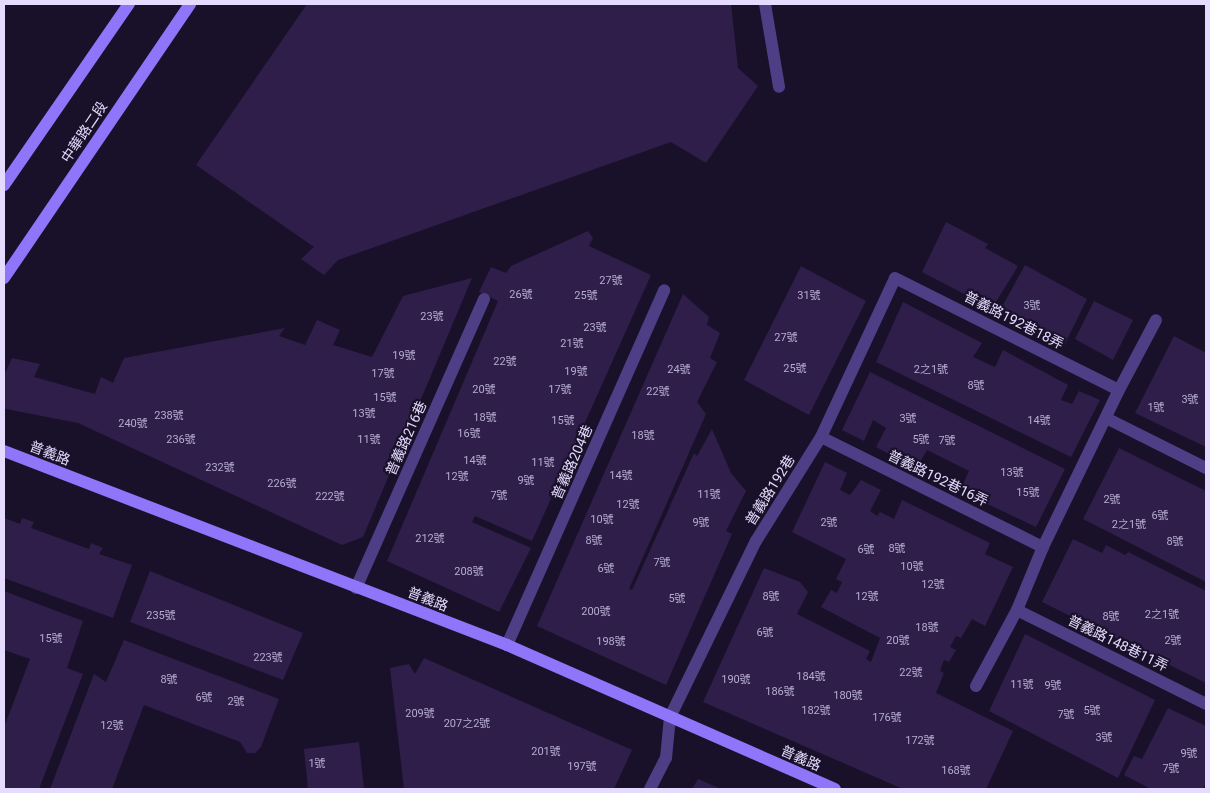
<!DOCTYPE html>
<meta charset="utf-8">
<style>
body{margin:0}
#map{position:relative;width:1210px;height:793px;overflow:hidden;background:#191129;font-family:Roboto,"Noto Sans TC",sans-serif}
div>[style]{position:absolute}
[style*='--x']{left:calc(var(--x)*1px);top:calc(var(--y)*1px);width:calc(var(--w)*1px);rotate:calc(var(--a)*1deg)}
.building>*{inset:0;background:#2e1e49}
.lane>*{height:12px;margin:-6px;padding:0 6px;transform-origin:6px;border-radius:6px;background:#4d3e86}
.secondary>*{height:12px;margin:-6px;padding:0 6px;transform-origin:6px;border-radius:6px;background:#8e75fa}
span{translate:-50% -50%;white-space:nowrap;text-align:center;line-height:1.15;-webkit-text-stroke:4px #191129;paint-order:stroke}
.number-label{font-size:11px;color:#b6acd1}
.number-label span{-webkit-text-stroke-width:0}
.street-label{font-size:14px;color:#e4dbfe}
.frame{position:absolute;inset:0;border:5px solid #e4dbfe;pointer-events:none}
</style>
<div id="map">
<div class="building">
<i style="clip-path:polygon(307px 4px,731px 4px,738px 68px,758px 86px,706px 163px,671px 142px,338px 260px,324px 275px,301px 259px,314px 247px,196px 165px)"></i>
<i style="clip-path:polygon(946px 222px,988px 244px,985px 248px,1018px 266px,996px 302px,970px 289px,966px 295px,922px 272px)"></i>
<i style="clip-path:polygon(588px 231px,593px 238px,589px 246px,651px 275px,532px 541px,475px 516px,472px 522px,531px 548px,499px 612px,387px 561px,498px 301px,479px 292px,491px 267px,506px 273px,511px 266px)"></i>
<i style="clip-path:polygon(1025px 265px,1087px 299px,1064px 346px,999px 312px)"></i>
<i style="clip-path:polygon(801px 266px,866px 301px,809px 415px,744px 380px)"></i>
<i style="clip-path:polygon(472px 278px,363px 537px,342px 545px,78px 423px,6px 409px,4px 405px,4px 375px,12px 358px,40px 364px,34px 377px,95px 394px,101px 377px,113px 383px,124px 358px,285px 328px,279px 336px,305px 345px,317px 320px,340px 330px,333px 345px,372px 357px,403px 296px)"></i>
<i style="clip-path:polygon(683px 294px,709px 317px,707px 325px,720px 333px,710px 358px,717px 362px,697px 402px,706px 414px,629px 589px,632px 590px,694px 453px,697px 456px,712px 429px,731px 473px,746px 491px,726px 531px,732px 534px,666px 685px,537px 626px)"></i>
<i style="clip-path:polygon(1094px 301px,1133px 320px,1113px 360px,1075px 339px)"></i>
<i style="clip-path:polygon(903px 302px,982px 343px,973px 357px,995px 367px,1003px 350px,1068px 385px,1061px 400px,1072px 404px,1079px 391px,1100px 400px,1071px 457px,876px 362px)"></i>
<i style="clip-path:polygon(1174px 336px,1206px 353px,1206px 447px,1135px 413px)"></i>
<i style="clip-path:polygon(870px 372px,1065px 469px,1036px 527px,960px 491px,969px 471px,927px 450px,916px 469px,876px 447px,886px 428px,873px 420px,864px 441px,842px 430px)"></i>
<i style="clip-path:polygon(1119px 448px,1206px 491px,1206px 582px,1083px 519px)"></i>
<i style="clip-path:polygon(825px 462px,847px 473px,840px 490px,850px 495px,861px 480px,881px 490px,870px 511px,877px 516px,880px 512px,894px 519px,902px 500px,990px 543px,985px 554px,1013px 567px,985px 626px,972px 619px,961px 638px,956px 636px,950px 647px,956px 650px,949px 662px,944px 660px,940px 671px,944px 673px,936px 693px,1013px 731px,986px 789px,903px 789px,703px 702px,764px 568px,800px 582px,808px 592px,797px 614px,870px 651px,866px 659px,871px 662px,880px 638px,821px 607px,831px 590px,837px 593px,842px 582px,836px 579px,846px 559px,792px 532px)"></i>
<i style="clip-path:polygon(4px 518px,20px 524px,22px 518px,34px 522px,31px 528px,89px 549px,91px 543px,103px 548px,99px 554px,132px 565px,113px 618px,4px 578px)"></i>
<i style="clip-path:polygon(1073px 539px,1102px 553px,1106px 545px,1125px 555px,1128px 552px,1206px 591px,1206px 683px,1042px 602px)"></i>
<i style="clip-path:polygon(150px 571px,303px 633px,283px 680px,130px 622px)"></i>
<i style="clip-path:polygon(4px 591px,83px 621px,67px 668px,83px 674px,39px 789px,4px 789px,4px 727px,30px 659px,4px 650px)"></i>
<i style="clip-path:polygon(1025px 634px,1155px 700px,1118px 778px,989px 711px)"></i>
<i style="clip-path:polygon(124px 640px,279px 699px,261px 747px,255px 753px,247px 753px,240px 742px,144px 705px,112px 789px,50px 789px,94px 674px,106px 682px)"></i>
<i style="clip-path:polygon(424px 658px,632px 750px,614px 789px,404px 789px,390px 668px,409px 664px,415px 674px)"></i>
<i style="clip-path:polygon(1168px 708px,1206px 726px,1206px 782px,1203px 789px,1151px 789px,1124px 775px,1134px 756px,1142px 759px)"></i>
<i style="clip-path:polygon(359px 742px,364px 789px,308px 789px,304px 749px)"></i>
<i style="clip-path:polygon(698px 779px,721px 789px,692px 789px)"></i>
</div>
<div class="lane">
<i style="--x:765;--y:4;--w:84;--a:80.4"></i>
<i style="--x:1106;--y:418;--w:112;--a:26.6"></i>
<i style="--x:821;--y:437;--w:248;--a:26.4"></i>
<i style="--x:356;--y:588;--w:316;--a:-66.1"></i>
<i style="--x:1017;--y:610;--w:211;--a:26.4"></i>
<i style="--x:507;--y:645;--w:388;--a:-66.1"></i>
<i style="--x:976;--y:686;--w:86;--a:-61.7"></i>
<i style="--x:1017;--y:610;--w:68;--a:-67.6"></i>
<i style="--x:1043;--y:547;--w:174;--a:-64.2"></i>
<i style="--x:1119;--y:390;--w:79;--a:-62.1"></i>
<i style="--x:650;--y:789;--w:35;--a:-63"></i>
<i style="--x:666;--y:758;--w:41;--a:-84.4"></i>
<i style="--x:670;--y:717;--w:196;--a:-64"></i>
<i style="--x:756;--y:541;--w:123;--a:-58"></i>
<i style="--x:821;--y:437;--w:175;--a:-65"></i>
<i style="--x:895;--y:278;--w:250;--a:26.6"></i>
</div>
<div class="secondary">
<i style="--x:4;--y:185;--w:220;--a:-55.4"></i>
<i style="--x:4;--y:278;--w:331;--a:-55.8"></i>
<i style="--x:4;--y:451;--w:539;--a:21.09"></i>
<i style="--x:507;--y:645;--w:358;--a:23.7"></i>
</div>
<div class="number-label">
<span style="left:611px;top:281px">27號</span>
<span style="left:521px;top:295px">26號</span>
<span style="left:586px;top:296px">25號</span>
<span style="left:809px;top:296px">31號</span>
<span style="left:1032px;top:306px">3號</span>
<span style="left:432px;top:317px">23號</span>
<span style="left:595px;top:328px">23號</span>
<span style="left:786px;top:338px">27號</span>
<span style="left:572px;top:344px">21號</span>
<span style="left:404px;top:356px">19號</span>
<span style="left:505px;top:362px">22號</span>
<span style="left:795px;top:369px">25號</span>
<span style="left:679px;top:370px">24號</span>
<span style="left:931px;top:370px">2之1號</span>
<span style="left:576px;top:372px">19號</span>
<span style="left:383px;top:374px">17號</span>
<span style="left:976px;top:386px">8號</span>
<span style="left:484px;top:390px">20號</span>
<span style="left:560px;top:390px">17號</span>
<span style="left:658px;top:392px">22號</span>
<span style="left:385px;top:398px">15號</span>
<span style="left:1190px;top:400px">3號</span>
<span style="left:1156px;top:408px">1號</span>
<span style="left:364px;top:414px">13號</span>
<span style="left:169px;top:416px">238號</span>
<span style="left:485px;top:418px">18號</span>
<span style="left:908px;top:419px">3號</span>
<span style="left:563px;top:421px">15號</span>
<span style="left:1039px;top:421px">14號</span>
<span style="left:133px;top:424px">240號</span>
<span style="left:469px;top:434px">16號</span>
<span style="left:643px;top:436px">18號</span>
<span style="left:181px;top:440px">236號</span>
<span style="left:369px;top:440px">11號</span>
<span style="left:921px;top:440px">5號</span>
<span style="left:947px;top:441px">7號</span>
<span style="left:475px;top:461px">14號</span>
<span style="left:543px;top:463px">11號</span>
<span style="left:220px;top:468px">232號</span>
<span style="left:1012px;top:473px">13號</span>
<span style="left:621px;top:476px">14號</span>
<span style="left:457px;top:477px">12號</span>
<span style="left:526px;top:481px">9號</span>
<span style="left:282px;top:484px">226號</span>
<span style="left:1028px;top:493px">15號</span>
<span style="left:709px;top:495px">11號</span>
<span style="left:499px;top:496px">7號</span>
<span style="left:330px;top:497px">222號</span>
<span style="left:1112px;top:500px">2號</span>
<span style="left:628px;top:505px">12號</span>
<span style="left:1160px;top:516px">6號</span>
<span style="left:602px;top:520px">10號</span>
<span style="left:701px;top:523px">9號</span>
<span style="left:829px;top:523px">2號</span>
<span style="left:1129px;top:525px">2之1號</span>
<span style="left:430px;top:539px">212號</span>
<span style="left:594px;top:541px">8號</span>
<span style="left:1175px;top:542px">8號</span>
<span style="left:897px;top:549px">8號</span>
<span style="left:866px;top:550px">6號</span>
<span style="left:662px;top:563px">7號</span>
<span style="left:912px;top:567px">10號</span>
<span style="left:606px;top:569px">6號</span>
<span style="left:469px;top:572px">208號</span>
<span style="left:933px;top:585px">12號</span>
<span style="left:771px;top:597px">8號</span>
<span style="left:867px;top:597px">12號</span>
<span style="left:677px;top:599px">5號</span>
<span style="left:596px;top:612px">200號</span>
<span style="left:1162px;top:615px">2之1號</span>
<span style="left:161px;top:616px">235號</span>
<span style="left:1111px;top:617px">8號</span>
<span style="left:927px;top:628px">18號</span>
<span style="left:765px;top:633px">6號</span>
<span style="left:51px;top:639px">15號</span>
<span style="left:898px;top:641px">20號</span>
<span style="left:1173px;top:641px">2號</span>
<span style="left:611px;top:642px">198號</span>
<span style="left:268px;top:658px">223號</span>
<span style="left:911px;top:673px">22號</span>
<span style="left:811px;top:677px">184號</span>
<span style="left:169px;top:680px">8號</span>
<span style="left:736px;top:680px">190號</span>
<span style="left:1022px;top:685px">11號</span>
<span style="left:1053px;top:686px">9號</span>
<span style="left:780px;top:692px">186號</span>
<span style="left:848px;top:696px">180號</span>
<span style="left:204px;top:698px">6號</span>
<span style="left:236px;top:702px">2號</span>
<span style="left:816px;top:711px">182號</span>
<span style="left:1092px;top:711px">5號</span>
<span style="left:420px;top:714px">209號</span>
<span style="left:1066px;top:715px">7號</span>
<span style="left:887px;top:718px">176號</span>
<span style="left:467px;top:724px">207之2號</span>
<span style="left:112px;top:726px">12號</span>
<span style="left:1104px;top:738px">3號</span>
<span style="left:920px;top:741px">172號</span>
<span style="left:546px;top:752px">201號</span>
<span style="left:1189px;top:754px">9號</span>
<span style="left:317px;top:764px">1號</span>
<span style="left:582px;top:767px">197號</span>
<span style="left:1171px;top:769px">7號</span>
<span style="left:956px;top:771px">168號</span>
</div>
<div class="street-label">
<span style="left:84px;top:132px;rotate:-56deg">中華路二段</span>
<span style="left:1014px;top:320px;rotate:27deg">普義路192巷18弄</span>
<span style="left:406px;top:438px;rotate:-66deg">普義路216巷</span>
<span style="left:50px;top:453px;rotate:21deg">普義路</span>
<span style="left:572px;top:462px;rotate:-66deg">普義路204巷</span>
<span style="left:938px;top:478px;rotate:26deg">普義路192巷16弄</span>
<span style="left:770px;top:490px;rotate:-58deg">普義路192巷</span>
<span style="left:428px;top:599px;rotate:21deg">普義路</span>
<span style="left:1118px;top:643px;rotate:26deg">普義路148巷11弄</span>
<span style="left:801px;top:758px;rotate:24deg">普義路</span>
</div>
<div class="frame"></div>
</div>
